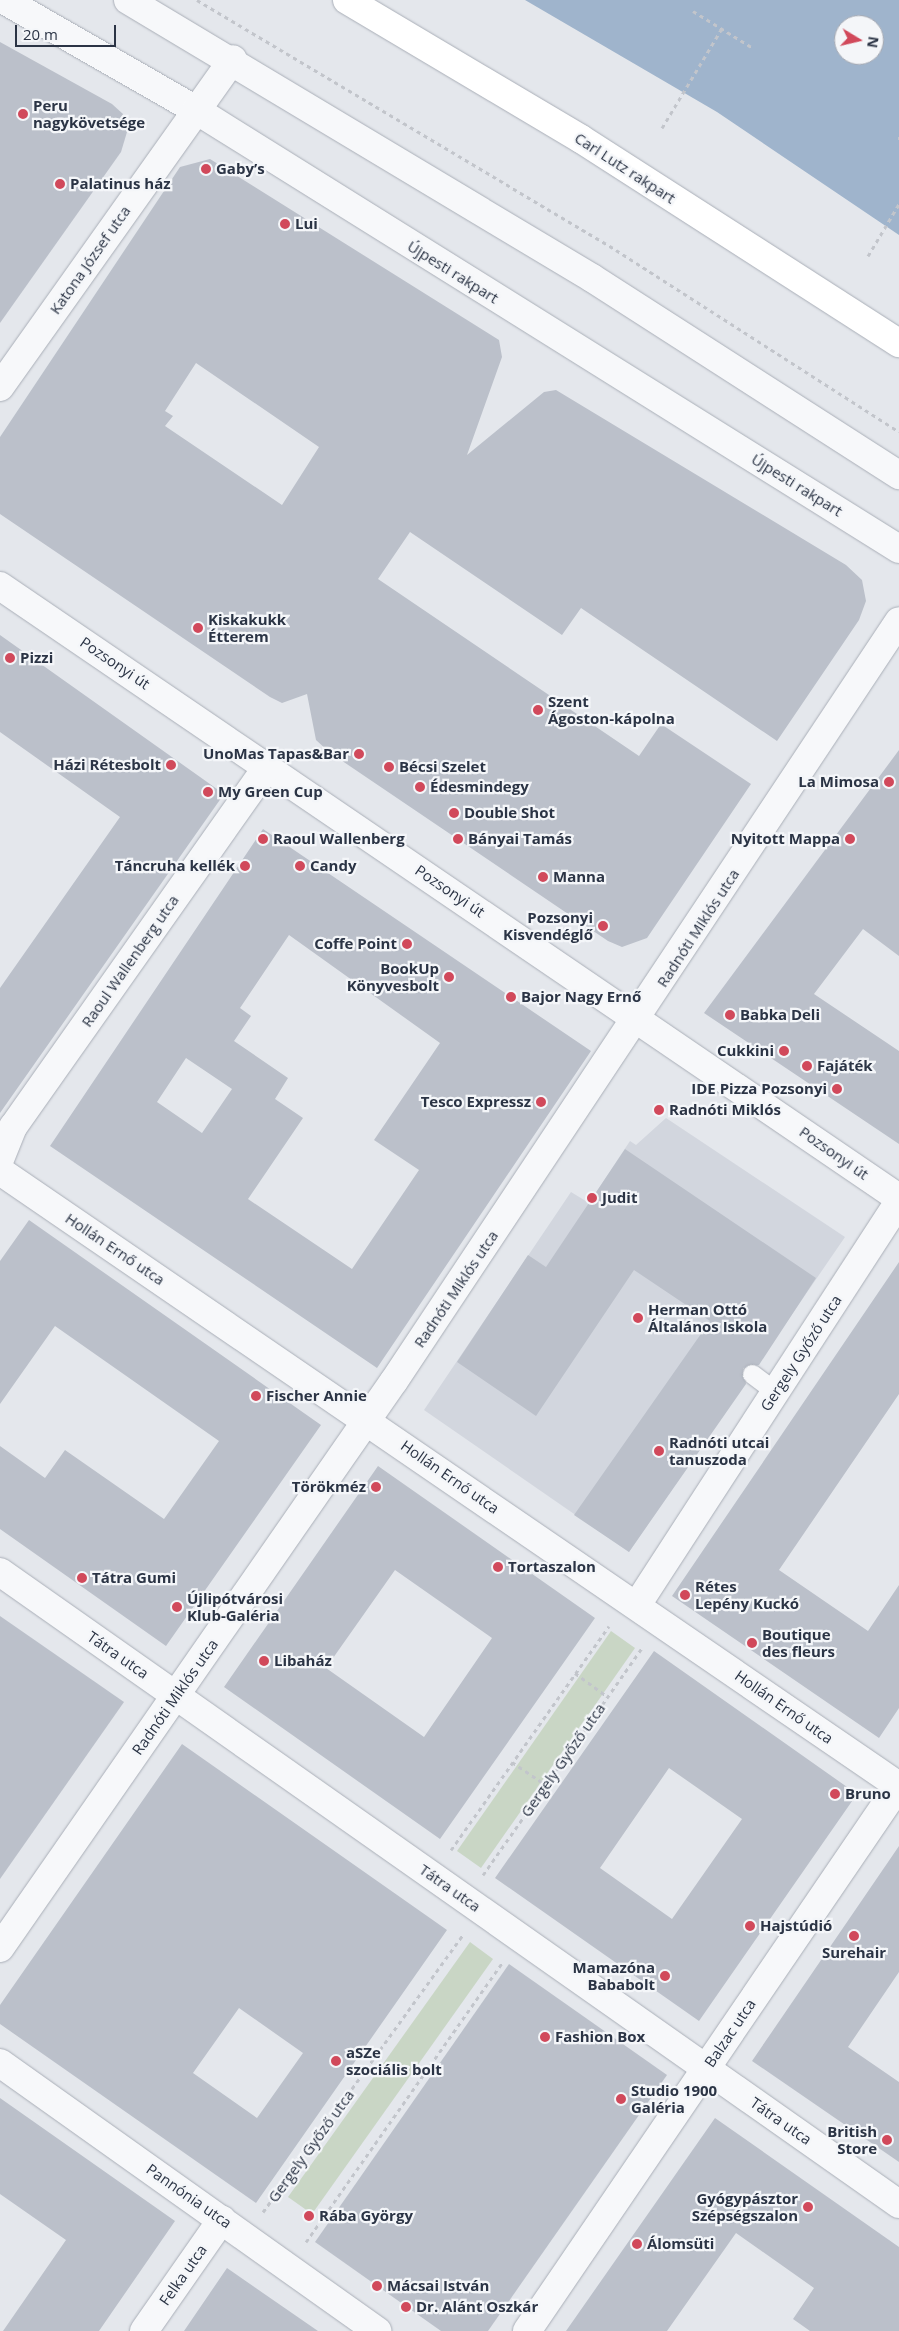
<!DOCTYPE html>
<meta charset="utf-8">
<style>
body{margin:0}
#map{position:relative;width:899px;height:2331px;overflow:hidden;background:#e4e7ec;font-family:"Open Sans",sans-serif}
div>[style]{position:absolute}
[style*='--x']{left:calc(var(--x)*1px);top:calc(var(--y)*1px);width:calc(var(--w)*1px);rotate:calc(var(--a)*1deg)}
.built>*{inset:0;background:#d2d6de}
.green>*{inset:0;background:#c9d6c5}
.water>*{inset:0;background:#9fb4cc}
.building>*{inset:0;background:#bbc0ca}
.path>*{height:3px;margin-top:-1.5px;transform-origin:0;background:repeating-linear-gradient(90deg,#c2c5cb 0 4px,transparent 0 8px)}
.roads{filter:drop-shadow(0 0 1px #a9aeb7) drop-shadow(0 0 1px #a9aeb7)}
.service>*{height:19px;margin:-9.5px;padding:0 9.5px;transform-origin:9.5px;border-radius:9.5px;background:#f7f8fa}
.minor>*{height:28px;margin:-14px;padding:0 14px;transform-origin:14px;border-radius:14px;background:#f7f8fa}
.secondary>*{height:28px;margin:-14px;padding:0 14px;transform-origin:14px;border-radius:14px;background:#fff}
.dots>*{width:14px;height:14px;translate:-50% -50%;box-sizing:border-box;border:2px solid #f4f6f9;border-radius:50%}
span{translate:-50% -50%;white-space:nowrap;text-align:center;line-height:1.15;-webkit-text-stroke:4.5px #f4f6f9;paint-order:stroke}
.poi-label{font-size:15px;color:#2b3445;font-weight:700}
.left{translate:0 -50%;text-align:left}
.right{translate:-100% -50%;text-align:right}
.street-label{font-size:15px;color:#2b3445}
.north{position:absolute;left:834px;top:15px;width:50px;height:50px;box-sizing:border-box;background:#f4f6f9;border:1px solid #a4a8b1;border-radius:50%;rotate:99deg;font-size:14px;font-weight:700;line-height:20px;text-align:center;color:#2b3445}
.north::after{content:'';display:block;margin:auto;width:18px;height:22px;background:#d1495b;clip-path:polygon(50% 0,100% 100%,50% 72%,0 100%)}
.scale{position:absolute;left:15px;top:25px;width:101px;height:22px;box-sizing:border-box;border:2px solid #2b3445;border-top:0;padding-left:6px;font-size:15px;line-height:18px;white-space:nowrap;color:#2b3445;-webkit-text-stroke:4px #f4f6f9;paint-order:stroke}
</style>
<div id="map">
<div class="built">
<i style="clip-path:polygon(666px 1118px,845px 1237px,629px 1552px,424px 1410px,571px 1192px,589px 1203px,630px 1141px,636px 1145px)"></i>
</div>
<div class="green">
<i style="clip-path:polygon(611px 1631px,635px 1648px,481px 1868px,457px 1851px)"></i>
<i style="clip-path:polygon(470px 1942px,493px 1959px,312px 2214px,288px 2197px)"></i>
</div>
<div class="water">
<i style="clip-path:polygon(evenodd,525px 0,899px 0,899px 235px,717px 112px,525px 0,844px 25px,874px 25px,874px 55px,844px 55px,844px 25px)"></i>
</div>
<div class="building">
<i style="clip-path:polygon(0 42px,112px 104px,123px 114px,127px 132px,121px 152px,0 323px)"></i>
<i style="clip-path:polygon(evenodd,210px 159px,499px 340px,502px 357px,467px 455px,544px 392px,556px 390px,846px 565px,862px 580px,866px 601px,859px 620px,777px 741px,581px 608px,562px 635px,410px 532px,378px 579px,639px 756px,661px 724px,751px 784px,647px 938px,622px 947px,608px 941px,329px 752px,316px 740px,307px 694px,282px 703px,270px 697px,0 514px,0 437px,180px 167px,210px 159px,196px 363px,319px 447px,282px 505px,165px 426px,173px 416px,165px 411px,196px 363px)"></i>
<i style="clip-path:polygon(0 635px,224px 794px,0 1113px,0 988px,120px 817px,0 732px)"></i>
<i style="clip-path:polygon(899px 750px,899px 956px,863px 929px,814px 994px,899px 1051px,899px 1144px,704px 1013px)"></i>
<i style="clip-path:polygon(evenodd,263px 829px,591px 1051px,377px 1368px,50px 1146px,263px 829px,289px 935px,440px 1043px,374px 1140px,419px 1170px,352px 1269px,248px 1199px,303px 1118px,275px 1099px,288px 1078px,234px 1041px,251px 1016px,240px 1008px,289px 935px,263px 829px,186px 1058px,232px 1089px,202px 1133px,157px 1102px,186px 1058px)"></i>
<i style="clip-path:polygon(625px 1149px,816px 1278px,759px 1365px,743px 1368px,746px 1384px,629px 1552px,574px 1515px,710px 1321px,634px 1270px,536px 1416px,457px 1362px,528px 1255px,546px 1267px)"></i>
<i style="clip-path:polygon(29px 1220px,321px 1425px,166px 1646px,0 1529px,0 1446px,45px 1478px,65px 1450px,164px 1519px,219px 1441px,55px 1326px,0 1404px,0 1261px)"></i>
<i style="clip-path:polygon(899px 1262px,899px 1394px,779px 1570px,868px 1631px,899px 1585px,899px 1708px,879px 1738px,672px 1596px)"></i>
<i style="clip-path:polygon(evenodd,378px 1466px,595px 1618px,440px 1839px,224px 1687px,378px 1466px,395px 1570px,492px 1638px,424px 1737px,326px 1668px,395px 1570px)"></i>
<i style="clip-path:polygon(0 1616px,124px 1702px,0 1879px)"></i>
<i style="clip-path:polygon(evenodd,654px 1651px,857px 1794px,699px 2021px,495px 1878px,654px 1651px,669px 1768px,742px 1819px,672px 1919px,600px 1868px,669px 1768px)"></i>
<i style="clip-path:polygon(evenodd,182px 1744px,447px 1930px,256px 2203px,0 2024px,0 2005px,182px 1744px,239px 2008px,303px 2053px,257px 2118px,193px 2073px,239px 2008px)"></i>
<i style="clip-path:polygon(899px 1846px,899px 1972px,848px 2047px,899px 2082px,899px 2162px,752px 2061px)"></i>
<i style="clip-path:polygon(509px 1964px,667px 2075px,488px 2331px,441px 2331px,315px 2242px)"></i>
<i style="clip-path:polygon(0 2098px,175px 2221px,99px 2331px,3px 2331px,66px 2240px,0 2194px)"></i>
<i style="clip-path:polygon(715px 2118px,899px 2247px,899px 2331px,810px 2331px,793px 2319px,814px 2288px,736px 2233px,667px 2331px,566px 2331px)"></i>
<i style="clip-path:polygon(227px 2268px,263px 2293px,318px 2331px,184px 2331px)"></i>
</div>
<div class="path">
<i style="--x:197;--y:0;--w:488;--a:30.8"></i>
<i style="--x:616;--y:250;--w:336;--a:32.7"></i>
<i style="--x:693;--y:11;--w:70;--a:31.7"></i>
<i style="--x:662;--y:128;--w:117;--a:-59"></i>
<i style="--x:898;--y:138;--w:1;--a:0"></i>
<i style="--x:868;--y:256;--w:61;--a:-59.2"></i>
<i style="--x:575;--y:1673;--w:39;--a:36"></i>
<i style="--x:512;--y:1762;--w:41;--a:34.1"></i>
<i style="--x:451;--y:1850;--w:274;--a:-54.8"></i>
<i style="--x:483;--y:1875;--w:276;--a:-55"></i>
<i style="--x:263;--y:2212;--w:342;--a:-54.2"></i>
<i style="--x:306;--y:2242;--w:341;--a:-54.9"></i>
</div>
<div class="roads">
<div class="service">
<i style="--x:752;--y:1374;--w:30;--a:37"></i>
</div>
<div class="minor">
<i style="--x:4;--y:0;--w:221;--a:29.8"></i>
<i style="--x:196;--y:110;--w:829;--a:31.98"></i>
<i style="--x:128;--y:0;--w:541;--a:30.93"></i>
<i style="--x:592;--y:278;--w:365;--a:32.7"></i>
<i style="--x:0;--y:387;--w:402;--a:-54.6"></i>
<i style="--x:0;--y:586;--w:1088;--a:34.25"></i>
<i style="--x:0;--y:1159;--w:35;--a:-68"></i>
<i style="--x:13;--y:1127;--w:442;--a:-54.8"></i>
<i style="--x:0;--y:1171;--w:1089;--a:34.38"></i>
<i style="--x:0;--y:1572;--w:1099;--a:35.11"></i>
<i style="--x:637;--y:1605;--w:481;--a:-57"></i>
<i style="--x:0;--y:1948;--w:690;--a:-55.21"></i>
<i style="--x:394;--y:1381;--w:912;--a:-56.4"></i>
<i style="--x:0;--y:2063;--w:463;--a:35.4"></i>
<i style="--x:144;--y:2331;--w:136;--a:-55.1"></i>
<i style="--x:527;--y:2331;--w:661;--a:-55.73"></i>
</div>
<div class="secondary">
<i style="--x:347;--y:0;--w:272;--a:30.7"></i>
<i style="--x:581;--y:139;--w:378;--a:32.7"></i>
</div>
</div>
<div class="dots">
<i style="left:23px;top:114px;background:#d1495b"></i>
<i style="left:206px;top:169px;background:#d1495b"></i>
<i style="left:60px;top:184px;background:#d1495b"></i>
<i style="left:285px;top:224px;background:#d1495b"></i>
<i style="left:198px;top:628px;background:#d1495b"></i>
<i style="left:10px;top:658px;background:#d1495b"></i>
<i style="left:538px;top:710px;background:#d1495b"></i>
<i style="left:359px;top:754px;background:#d1495b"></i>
<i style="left:171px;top:765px;background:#d1495b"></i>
<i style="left:389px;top:767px;background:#d1495b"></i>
<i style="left:889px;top:782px;background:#d1495b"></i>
<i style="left:420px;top:787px;background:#d1495b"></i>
<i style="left:208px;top:792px;background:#d1495b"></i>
<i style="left:454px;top:813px;background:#d1495b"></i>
<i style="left:263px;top:839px;background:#d1495b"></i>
<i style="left:458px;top:839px;background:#d1495b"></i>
<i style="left:850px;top:839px;background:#d1495b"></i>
<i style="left:245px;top:866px;background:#d1495b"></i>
<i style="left:300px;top:866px;background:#d1495b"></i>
<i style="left:543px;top:877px;background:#d1495b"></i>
<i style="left:603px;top:926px;background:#d1495b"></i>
<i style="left:407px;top:944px;background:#d1495b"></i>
<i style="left:449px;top:977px;background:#d1495b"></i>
<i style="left:511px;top:997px;background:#d1495b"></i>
<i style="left:730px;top:1015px;background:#d1495b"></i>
<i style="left:784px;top:1051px;background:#d1495b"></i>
<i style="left:807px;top:1066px;background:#d1495b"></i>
<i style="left:837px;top:1089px;background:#d1495b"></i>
<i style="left:541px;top:1102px;background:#d1495b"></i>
<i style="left:659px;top:1110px;background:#d1495b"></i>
<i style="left:592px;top:1198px;background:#d1495b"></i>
<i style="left:638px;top:1318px;background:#d1495b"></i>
<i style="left:256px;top:1396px;background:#d1495b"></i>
<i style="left:659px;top:1451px;background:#d1495b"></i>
<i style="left:376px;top:1487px;background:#d1495b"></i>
<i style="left:498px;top:1567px;background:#d1495b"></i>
<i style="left:82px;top:1578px;background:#d1495b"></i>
<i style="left:685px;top:1595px;background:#d1495b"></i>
<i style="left:177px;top:1607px;background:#d1495b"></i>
<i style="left:752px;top:1643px;background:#d1495b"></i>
<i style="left:264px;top:1661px;background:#d1495b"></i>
<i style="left:835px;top:1794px;background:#d1495b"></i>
<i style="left:750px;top:1926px;background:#d1495b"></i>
<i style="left:854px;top:1936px;background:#d1495b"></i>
<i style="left:665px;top:1976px;background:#d1495b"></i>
<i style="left:545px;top:2037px;background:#d1495b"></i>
<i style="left:336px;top:2061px;background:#d1495b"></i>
<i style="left:621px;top:2099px;background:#d1495b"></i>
<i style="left:887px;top:2140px;background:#d1495b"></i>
<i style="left:808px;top:2207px;background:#d1495b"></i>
<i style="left:309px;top:2216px;background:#d1495b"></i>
<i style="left:637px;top:2244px;background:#d1495b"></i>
<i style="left:377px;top:2286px;background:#d1495b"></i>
<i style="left:406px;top:2307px;background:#d1495b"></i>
</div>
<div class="poi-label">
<span class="left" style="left:33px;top:114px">Peru<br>nagykövetsége</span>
<span class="left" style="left:216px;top:169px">Gaby’s</span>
<span class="left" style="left:70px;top:184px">Palatinus ház</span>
<span class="left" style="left:295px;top:224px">Lui</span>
<span class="left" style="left:208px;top:628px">Kiskakukk<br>Étterem</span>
<span class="left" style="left:20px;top:658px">Pizzi</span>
<span class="left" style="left:548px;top:710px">Szent<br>Ágoston-kápolna</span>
<span class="right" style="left:349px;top:754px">UnoMas Tapas&amp;Bar</span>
<span class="right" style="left:161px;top:765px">Házi Rétesbolt</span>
<span class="left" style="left:399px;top:767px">Bécsi Szelet</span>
<span class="right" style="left:879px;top:782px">La Mimosa</span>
<span class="left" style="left:430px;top:787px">Édesmindegy</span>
<span class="left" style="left:218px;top:792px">My Green Cup</span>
<span class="left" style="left:464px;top:813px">Double Shot</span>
<span class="left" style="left:273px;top:839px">Raoul Wallenberg</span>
<span class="left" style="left:468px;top:839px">Bányai Tamás</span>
<span class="right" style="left:840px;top:839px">Nyitott Mappa</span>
<span class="right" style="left:235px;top:866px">Táncruha kellék</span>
<span class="left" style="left:310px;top:866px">Candy</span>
<span class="left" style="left:553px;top:877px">Manna</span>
<span class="right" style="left:593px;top:926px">Pozsonyi<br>Kisvendéglő</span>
<span class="right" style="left:397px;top:944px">Coffe Point</span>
<span class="right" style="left:439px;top:977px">BookUp<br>Könyvesbolt</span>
<span class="left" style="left:521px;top:997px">Bajor Nagy Ernő</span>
<span class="left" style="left:740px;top:1015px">Babka Deli</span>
<span class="right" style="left:774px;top:1051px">Cukkini</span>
<span class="left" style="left:817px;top:1066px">Fajáték</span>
<span class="right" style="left:827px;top:1089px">IDE Pizza Pozsonyi</span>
<span class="right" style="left:531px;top:1102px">Tesco Expressz</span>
<span class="left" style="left:669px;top:1110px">Radnóti Miklós</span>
<span class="left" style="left:602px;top:1198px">Judit</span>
<span class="left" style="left:648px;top:1318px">Herman Ottó<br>Általános Iskola</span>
<span class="left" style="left:266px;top:1396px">Fischer Annie</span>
<span class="left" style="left:669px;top:1451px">Radnóti utcai<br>tanuszoda</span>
<span class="right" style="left:366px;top:1487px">Törökméz</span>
<span class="left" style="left:508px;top:1567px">Tortaszalon</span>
<span class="left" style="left:92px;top:1578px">Tátra Gumi</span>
<span class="left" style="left:695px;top:1595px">Rétes<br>Lepény Kuckó</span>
<span class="left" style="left:187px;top:1607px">Újlipótvárosi<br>Klub-Galéria</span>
<span class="left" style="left:762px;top:1643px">Boutique<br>des fleurs</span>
<span class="left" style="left:274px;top:1661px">Libaház</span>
<span class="left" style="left:845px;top:1794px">Bruno</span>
<span class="left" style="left:760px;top:1926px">Hajstúdió</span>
<span style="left:854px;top:1953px">Surehair</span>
<span class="right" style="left:655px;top:1976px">Mamazóna<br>Bababolt</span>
<span class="left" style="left:555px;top:2037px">Fashion Box</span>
<span class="left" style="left:346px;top:2061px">aSZe<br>szociális bolt</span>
<span class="left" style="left:631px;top:2099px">Studio 1900<br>Galéria</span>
<span class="right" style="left:877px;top:2140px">British<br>Store</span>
<span class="right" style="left:798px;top:2207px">Gyógypásztor<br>Szépségszalon</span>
<span class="left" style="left:319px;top:2216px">Rába György</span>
<span class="left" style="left:647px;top:2244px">Álomsüti</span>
<span class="left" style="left:387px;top:2286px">Mácsai István</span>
<span class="left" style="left:416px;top:2307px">Dr. Alánt Oszkár</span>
</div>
<div class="street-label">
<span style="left:625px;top:168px;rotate:33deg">Carl Lutz rakpart</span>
<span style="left:90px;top:260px;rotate:-55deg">Katona József utca</span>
<span style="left:453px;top:272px;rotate:32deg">Újpesti rakpart</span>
<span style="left:797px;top:485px;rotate:32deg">Újpesti rakpart</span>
<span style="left:115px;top:663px;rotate:34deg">Pozsonyi út</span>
<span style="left:450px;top:891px;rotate:34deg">Pozsonyi út</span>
<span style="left:698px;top:928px;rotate:-57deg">Radnóti Miklós utca</span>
<span style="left:130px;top:961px;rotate:-55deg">Raoul Wallenberg utca</span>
<span style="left:834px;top:1153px;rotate:35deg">Pozsonyi út</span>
<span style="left:115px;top:1249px;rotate:34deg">Hollán Ernő utca</span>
<span style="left:456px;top:1289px;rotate:-56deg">Radnóti Miklós utca</span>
<span style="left:801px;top:1353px;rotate:-57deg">Gergely Győző utca</span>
<span style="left:450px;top:1477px;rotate:35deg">Hollán Ernő utca</span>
<span style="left:118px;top:1655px;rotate:35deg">Tátra utca</span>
<span style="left:175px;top:1697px;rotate:-55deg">Radnóti Miklós utca</span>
<span style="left:784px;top:1707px;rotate:35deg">Hollán Ernő utca</span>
<span style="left:563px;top:1760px;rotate:-55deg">Gergely Győző utca</span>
<span style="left:450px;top:1888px;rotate:35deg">Tátra utca</span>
<span style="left:730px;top:2033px;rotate:-56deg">Balzac utca</span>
<span style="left:781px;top:2121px;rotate:35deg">Tátra utca</span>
<span style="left:311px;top:2146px;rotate:-54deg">Gergely Győző utca</span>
<span style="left:189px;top:2196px;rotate:35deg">Pannónia utca</span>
<span style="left:183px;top:2275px;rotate:-55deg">Felka utca</span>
</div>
<div class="north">N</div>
<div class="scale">20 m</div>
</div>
